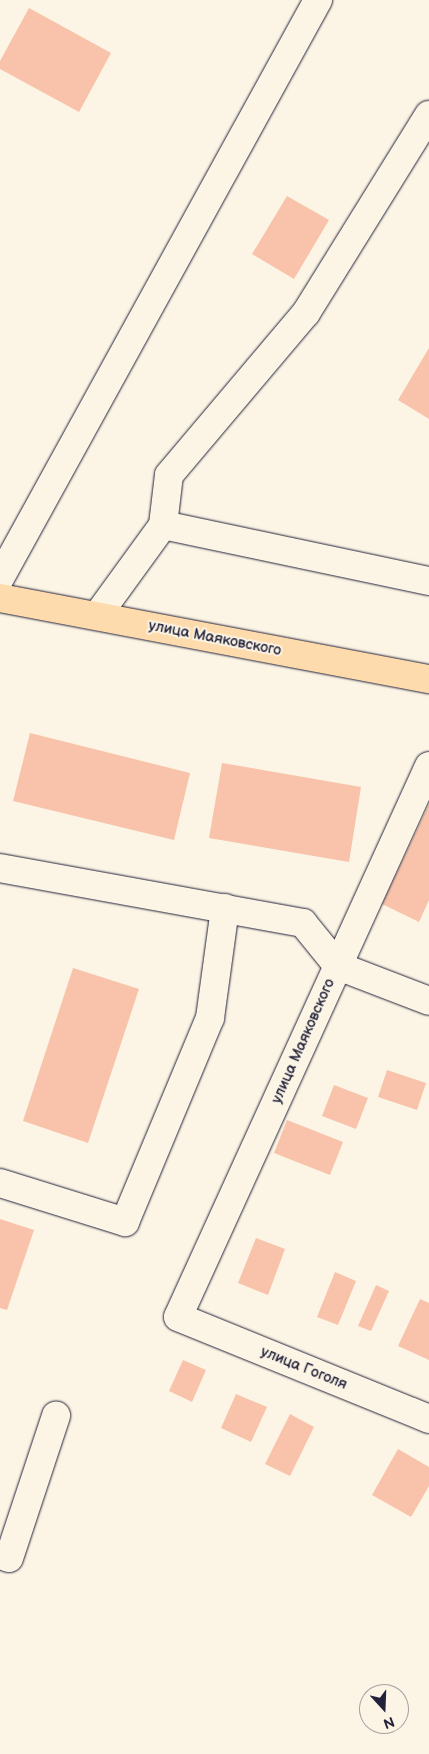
<!DOCTYPE html>
<meta charset="utf-8">
<style>
body{margin:0}
#map{position:relative;width:429px;height:1754px;overflow:hidden;background:#fcf5e5;font-family:"Balsamiq Sans",sans-serif}
div>[style]{position:absolute}
[style*='--x']{left:calc(var(--x)*1px);top:calc(var(--y)*1px);width:calc(var(--w)*1px);rotate:calc(var(--a)*1deg)}
.building>*{inset:0;background:#f8c3aa}
.roads{filter:drop-shadow(0 0 1px #22223b) drop-shadow(0 0 1px #22223b)}
.minor>*{height:28px;margin:-14px;padding:0 14px;transform-origin:14px;border-radius:14px;background:#fcf5e5}
.major>*{height:28px;margin:-14px;padding:0 14px;transform-origin:14px;border-radius:14px;background:#fedbac}
span{translate:-50% -50%;white-space:nowrap;text-align:center;line-height:1.15;-webkit-text-stroke:4px #fcf5e5;paint-order:stroke}
.street-label{font-size:15px;color:#22223b}
.north{position:absolute;left:359px;top:1684px;width:50px;height:50px;box-sizing:border-box;background:#fcf5e5;border:1px solid #a5a1a1;border-radius:50%;rotate:160deg;font-size:14px;font-weight:700;line-height:20px;text-align:center;color:#22223b}
.north::after{content:'';display:block;margin:auto;width:18px;height:22px;background:#22223b;clip-path:polygon(50% 0,100% 100%,50% 72%,0 100%)}
</style>
<div id="map">
<div class="building">
<i style="clip-path:polygon(29px 8px,111px 53px,79px 112px,0 69px,0 61px)"></i>
<i style="clip-path:polygon(287px 196px,329px 220px,294px 279px,252px 254px)"></i>
<i style="clip-path:polygon(429px 348px,429px 419px,398px 400px)"></i>
<i style="clip-path:polygon(30px 733px,190px 773px,174px 840px,13px 801px)"></i>
<i style="clip-path:polygon(222px 763px,361px 787px,349px 862px,209px 838px)"></i>
<i style="clip-path:polygon(429px 804px,429px 900px,419px 922px,382px 904px)"></i>
<i style="clip-path:polygon(73px 968px,139px 989px,88px 1143px,23px 1121px)"></i>
<i style="clip-path:polygon(387px 1070px,426px 1083px,417px 1110px,378px 1097px)"></i>
<i style="clip-path:polygon(334px 1085px,368px 1098px,356px 1129px,322px 1116px)"></i>
<i style="clip-path:polygon(287px 1120px,343px 1142px,330px 1175px,274px 1153px)"></i>
<i style="clip-path:polygon(0 1219px,34px 1230px,7px 1310px,0 1308px)"></i>
<i style="clip-path:polygon(256px 1238px,285px 1249px,268px 1295px,238px 1283px)"></i>
<i style="clip-path:polygon(335px 1272px,356px 1281px,338px 1325px,317px 1317px)"></i>
<i style="clip-path:polygon(376px 1285px,389px 1291px,371px 1331px,358px 1326px)"></i>
<i style="clip-path:polygon(420px 1299px,429px 1303px,429px 1360px,398px 1346px)"></i>
<i style="clip-path:polygon(183px 1360px,206px 1370px,192px 1402px,169px 1391px)"></i>
<i style="clip-path:polygon(236px 1394px,267px 1407px,251px 1442px,221px 1428px)"></i>
<i style="clip-path:polygon(290px 1414px,314px 1427px,290px 1476px,265px 1464px)"></i>
<i style="clip-path:polygon(398px 1449px,429px 1467px,429px 1486px,411px 1517px,372px 1495px)"></i>
</div>
<div class="roads">
<div class="minor">
<i style="--x:163;--y:525;--w:50;--a:-83.2"></i>
<i style="--x:169;--y:475;--w:212;--a:-49.8"></i>
<i style="--x:306;--y:313;--w:233;--a:-58.2"></i>
<i style="--x:0;--y:578;--w:660;--a:-61.18"></i>
<i style="--x:97;--y:616;--w:112;--a:-54"></i>
<i style="--x:163;--y:525;--w:272;--a:11.9"></i>
<i style="--x:429;--y:766;--w:605;--a:114.49"></i>
<i style="--x:178;--y:1317;--w:271;--a:22.1"></i>
<i style="--x:0;--y:868;--w:308;--a:10.3"></i>
<i style="--x:303;--y:923;--w:55;--a:50.9"></i>
<i style="--x:338;--y:966;--w:97;--a:21"></i>
<i style="--x:0;--y:1183;--w:131;--a:17.3"></i>
<i style="--x:125;--y:1222;--w:221;--a:-67.4"></i>
<i style="--x:210;--y:1018;--w:111;--a:-82.2"></i>
<i style="--x:0;--y:1555;--w:9;--a:18"></i>
<i style="--x:9;--y:1558;--w:150;--a:-71.7"></i>
</div>
<div class="major">
<i style="--x:0;--y:598;--w:437;--a:10.7"></i>
</div>
</div>
<div class="street-label">
<span style="left:215px;top:638px;rotate:11deg">улица Маяковского</span>
<span style="left:303px;top:1041px;rotate:-66deg">улица Маяковского</span>
<span style="left:304px;top:1368px;rotate:22deg">улица Гоголя</span>
</div>
<div class="north">N</div>
</div>
